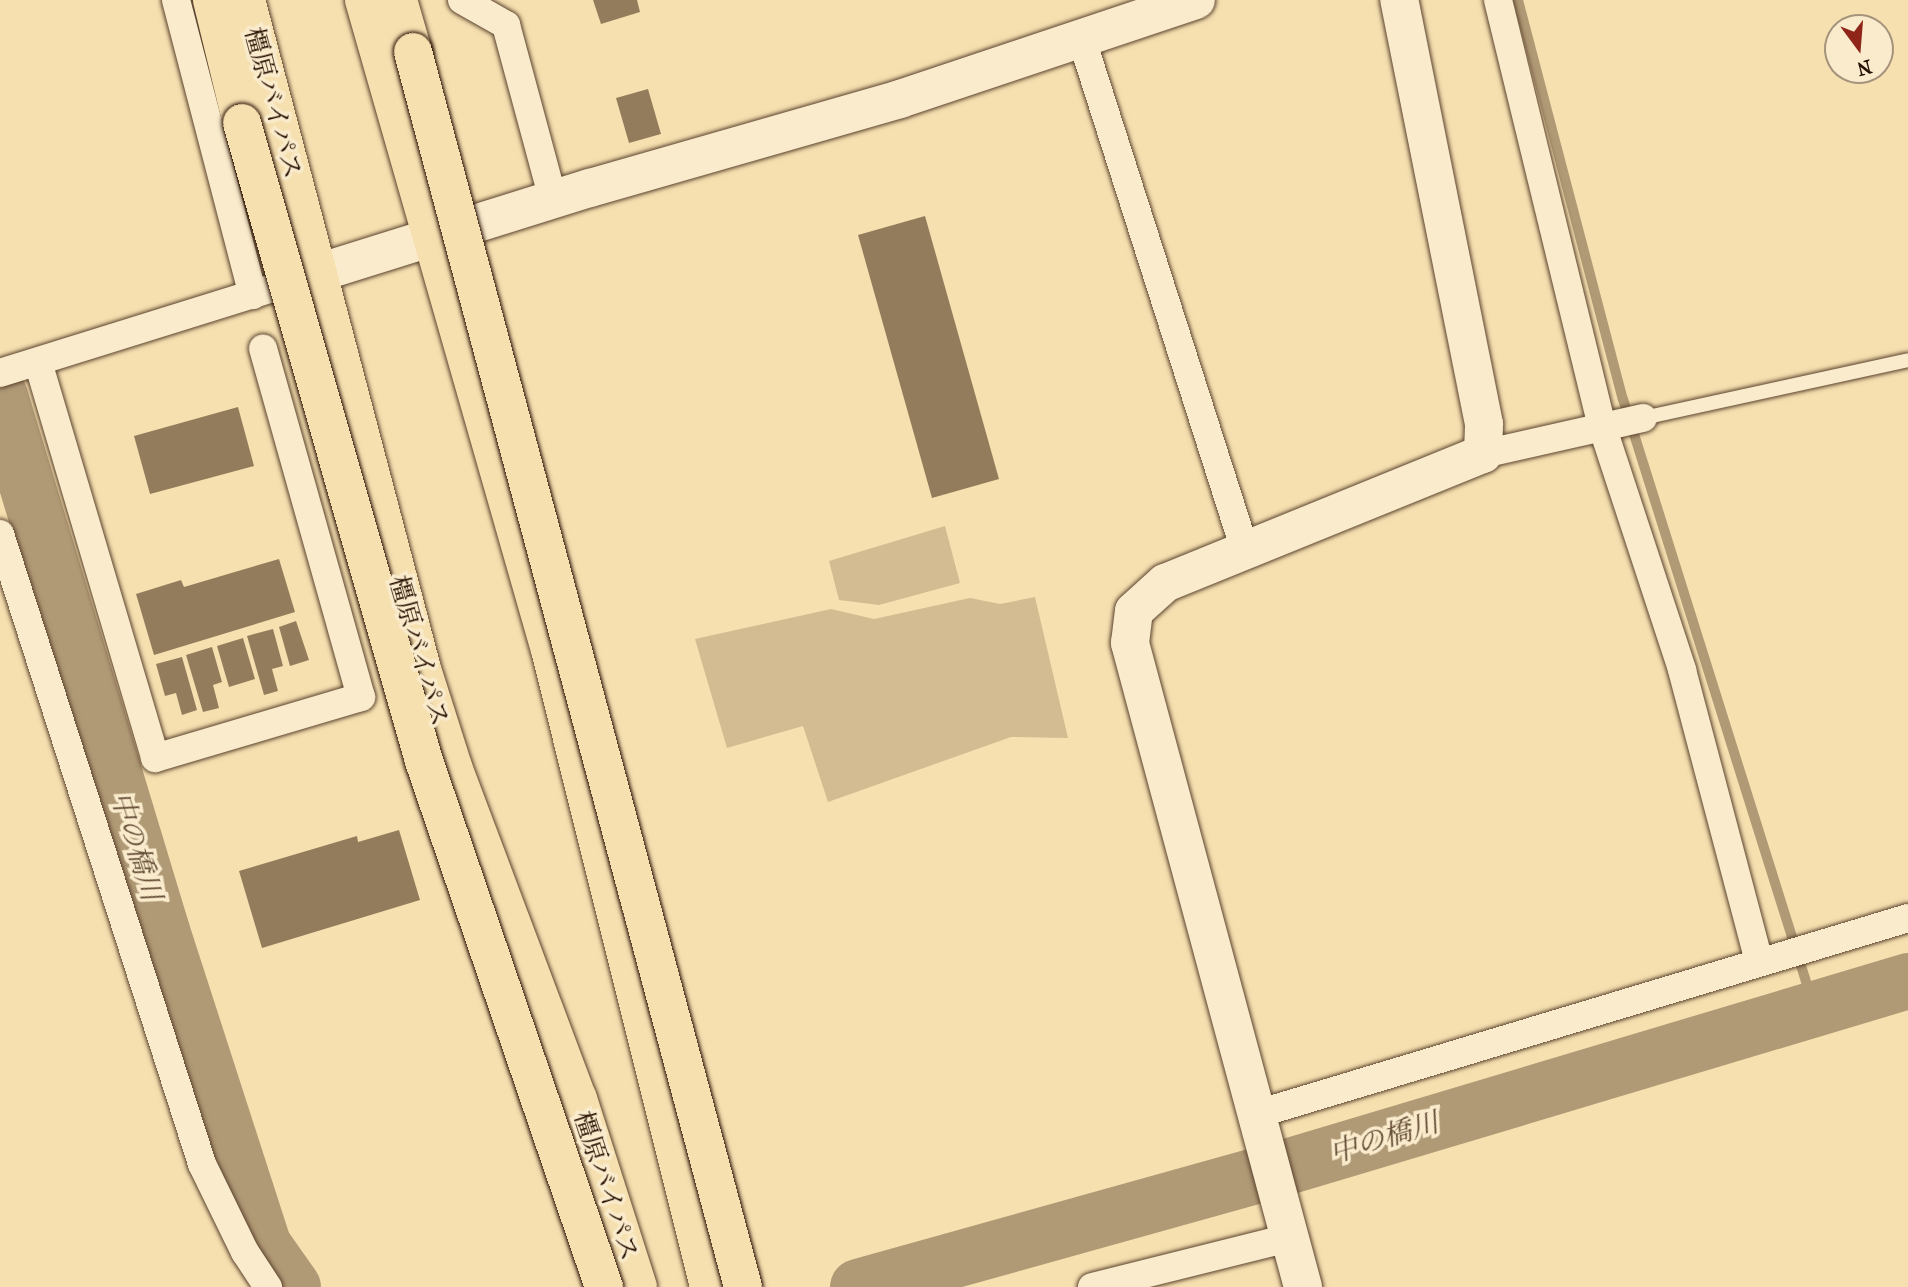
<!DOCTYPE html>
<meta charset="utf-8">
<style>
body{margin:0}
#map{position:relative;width:1908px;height:1287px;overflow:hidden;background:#f6e0b0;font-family:"IM FELL French Canon","Noto Serif JP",serif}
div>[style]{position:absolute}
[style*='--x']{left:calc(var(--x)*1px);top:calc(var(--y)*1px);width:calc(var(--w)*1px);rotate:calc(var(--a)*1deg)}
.green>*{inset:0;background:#d3bc92}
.stream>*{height:10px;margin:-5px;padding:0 5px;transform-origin:5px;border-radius:5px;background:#b09975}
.river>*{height:56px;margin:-28px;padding:0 28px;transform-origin:28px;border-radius:28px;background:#b09975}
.building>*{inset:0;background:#937c5c}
.roads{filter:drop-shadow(0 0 2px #5b432e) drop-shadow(0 0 2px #5b432e)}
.lane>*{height:14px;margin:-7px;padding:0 7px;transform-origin:7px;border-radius:7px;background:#f9ebcc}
.street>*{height:28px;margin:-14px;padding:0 14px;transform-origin:14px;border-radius:14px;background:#f9ebcc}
.secondary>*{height:38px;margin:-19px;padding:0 19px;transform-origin:19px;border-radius:19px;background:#f9ebcc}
.highway>*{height:38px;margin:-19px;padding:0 19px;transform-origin:19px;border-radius:19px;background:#f6e0b0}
.bridges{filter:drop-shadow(0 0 2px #270f02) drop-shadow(0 0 2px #270f02)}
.highway-bridge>*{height:38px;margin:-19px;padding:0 19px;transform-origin:19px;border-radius:19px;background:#f6e0b0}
span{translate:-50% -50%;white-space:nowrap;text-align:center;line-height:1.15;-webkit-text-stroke:7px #f9ebcc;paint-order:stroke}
.street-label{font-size:26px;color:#270f02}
.water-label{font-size:28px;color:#654d36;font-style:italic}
.north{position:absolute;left:1824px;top:14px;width:70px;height:70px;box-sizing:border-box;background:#f9ebcc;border:2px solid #a5937b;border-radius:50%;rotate:164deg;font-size:19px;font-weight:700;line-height:28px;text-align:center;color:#270f02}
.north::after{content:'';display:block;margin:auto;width:24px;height:32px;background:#8f2418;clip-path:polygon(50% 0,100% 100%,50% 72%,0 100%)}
</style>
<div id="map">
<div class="green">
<i style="clip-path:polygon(945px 526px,960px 583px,879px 605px,839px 600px,829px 561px)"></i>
<i style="clip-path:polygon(970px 598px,1000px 604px,1035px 597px,1068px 738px,1011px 737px,828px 802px,803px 726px,727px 748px,695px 639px,831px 609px,874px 619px)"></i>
</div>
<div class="stream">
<i style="--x:1518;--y:0;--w:413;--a:75.3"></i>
<i style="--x:1623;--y:399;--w:637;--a:72.56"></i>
</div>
<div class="river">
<i style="--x:0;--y:396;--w:559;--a:73.15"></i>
<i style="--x:162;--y:931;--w:331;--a:72.1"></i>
<i style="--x:264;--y:1246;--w:50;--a:54.7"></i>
<i style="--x:858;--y:1287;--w:435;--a:-15.6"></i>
<i style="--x:1277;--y:1170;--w:659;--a:-16.67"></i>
</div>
<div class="building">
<i style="clip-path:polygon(593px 0,637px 0,640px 12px,601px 24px)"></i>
<i style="clip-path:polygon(648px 89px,661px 134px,629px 143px,616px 98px)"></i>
<i style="clip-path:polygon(925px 216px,999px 479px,932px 498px,858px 235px)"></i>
<i style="clip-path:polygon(238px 407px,254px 466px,150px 494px,134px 436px)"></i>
<i style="clip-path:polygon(279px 559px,295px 612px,154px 655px,136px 594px,181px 580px,184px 587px)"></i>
<i style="clip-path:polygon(296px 621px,309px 660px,290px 666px,279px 627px)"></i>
<i style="clip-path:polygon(273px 629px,283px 666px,272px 669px,278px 691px,264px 695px,247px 636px)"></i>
<i style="clip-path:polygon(243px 638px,255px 679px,229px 687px,217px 646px)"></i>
<i style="clip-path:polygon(212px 647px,222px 682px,213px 685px,219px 708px,203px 712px,186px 655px)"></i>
<i style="clip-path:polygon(182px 657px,197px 710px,182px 715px,176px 693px,165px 696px,156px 664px)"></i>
<i style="clip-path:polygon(399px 830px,420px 900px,262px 948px,239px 871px,357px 836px,358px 842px)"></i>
</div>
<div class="roads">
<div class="lane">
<i style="--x:1643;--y:418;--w:271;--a:-12.3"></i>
</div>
<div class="street">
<i style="--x:176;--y:0;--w:305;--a:75.4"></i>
<i style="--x:462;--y:0;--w:51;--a:29.6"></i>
<i style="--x:506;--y:25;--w:180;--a:74.9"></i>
<i style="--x:1498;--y:0;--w:439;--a:76.3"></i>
<i style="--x:1602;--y:426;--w:257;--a:71.8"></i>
<i style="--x:1682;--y:670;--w:302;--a:75.2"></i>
<i style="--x:1082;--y:40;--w:535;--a:72.28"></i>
<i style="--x:38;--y:362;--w:413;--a:73.5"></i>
<i style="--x:155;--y:758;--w:215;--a:-16.5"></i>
<i style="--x:361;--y:697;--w:362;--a:-105.7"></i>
<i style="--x:0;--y:373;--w:319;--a:-17.3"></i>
<i style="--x:1483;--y:454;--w:164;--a:-12.7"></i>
<i style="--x:0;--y:534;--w:662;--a:72.22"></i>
<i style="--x:202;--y:1164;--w:98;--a:64"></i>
<i style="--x:245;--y:1252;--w:42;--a:56.7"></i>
<i style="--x:1254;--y:1115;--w:683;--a:-16.76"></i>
<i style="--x:1092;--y:1287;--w:203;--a:-14"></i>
</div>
<div class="secondary">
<i style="--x:318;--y:273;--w:285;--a:-17.4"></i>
<i style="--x:590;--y:188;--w:323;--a:-16"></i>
<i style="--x:900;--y:99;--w:312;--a:-18.5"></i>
<i style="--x:1303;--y:1287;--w:667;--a:-105.04"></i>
<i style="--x:1130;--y:643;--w:32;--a:-83"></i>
<i style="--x:1134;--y:611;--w:42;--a:-42.1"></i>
<i style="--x:1165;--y:583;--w:343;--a:-22.1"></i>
<i style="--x:1483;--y:454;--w:30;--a:-88"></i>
<i style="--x:1484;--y:424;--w:432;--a:-101.3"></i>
</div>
<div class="highway">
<i style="--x:212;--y:0;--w:127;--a:76.3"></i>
<i style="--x:246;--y:0;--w:692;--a:75.26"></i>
<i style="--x:422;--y:669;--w:103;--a:72.4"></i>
<i style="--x:453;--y:767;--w:355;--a:69.4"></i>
<i style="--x:578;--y:1099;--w:197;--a:72.3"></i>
<i style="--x:364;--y:0;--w:676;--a:74.03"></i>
<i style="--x:550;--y:650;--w:657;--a:75.98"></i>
<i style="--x:398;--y:0;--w:54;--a:73.9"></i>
</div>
</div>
<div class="bridges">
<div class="highway-bridge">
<i style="--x:413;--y:52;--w:1278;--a:75.04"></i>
<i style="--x:242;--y:123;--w:663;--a:74.08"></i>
<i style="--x:424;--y:761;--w:556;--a:71.11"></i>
</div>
</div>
<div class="street-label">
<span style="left:273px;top:103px;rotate:75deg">橿原バイパス</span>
<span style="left:419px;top:651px;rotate:74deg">橿原バイパス</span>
<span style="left:606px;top:1186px;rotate:72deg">橿原バイパス</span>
</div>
<div class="water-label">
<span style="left:136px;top:846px;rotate:73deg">中の橋川</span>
<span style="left:1384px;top:1138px;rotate:-17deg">中の橋川</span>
</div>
<div class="north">N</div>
</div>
